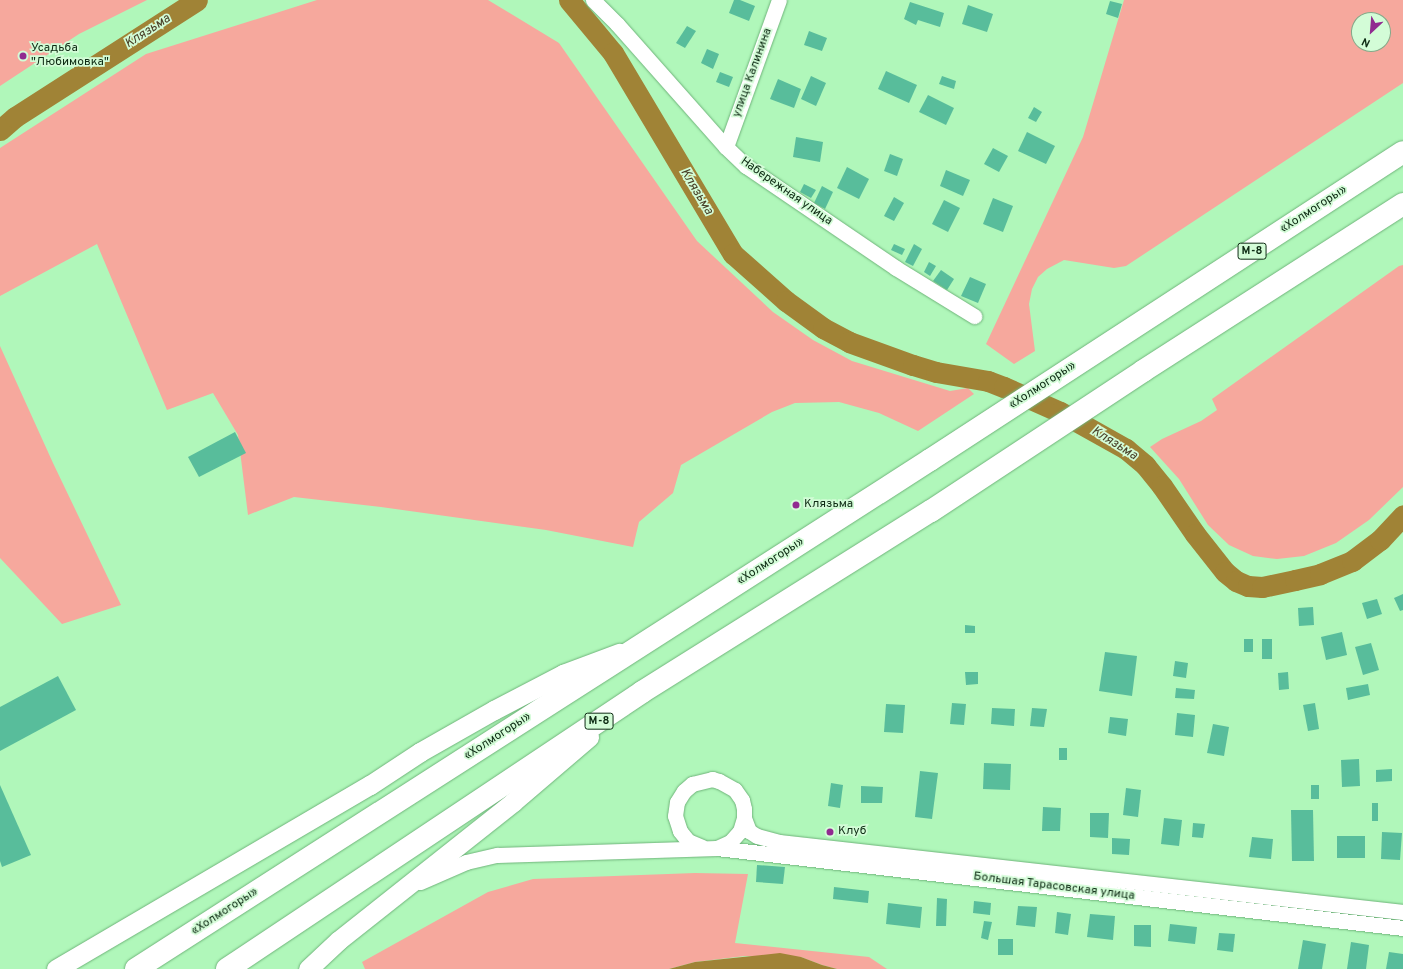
<!DOCTYPE html>
<meta charset="utf-8">
<style>
body{margin:0}
#map{position:relative;width:1403px;height:969px;overflow:hidden;background:#b0f7ba;font-family:Overpass,sans-serif}
div>[style]{position:absolute}
[style*='--x']{left:calc(var(--x)*1px);top:calc(var(--y)*1px);width:calc(var(--w)*1px);rotate:calc(var(--a)*1deg)}
.green>*{inset:0;background:#f6a89d}
.water>*{inset:0;background:#a08336}
.river>*{height:21px;margin:-10.5px;padding:0 10.5px;transform-origin:10.5px;border-radius:10.5px;background:#a08336}
.building>*{inset:0;background:#58bd9b}
.roads{filter:drop-shadow(0 0 1px #6fb47a) drop-shadow(0 0 1px #6fb47a)}
.minor>*{height:15px;margin:-7.5px;padding:0 7.5px;transform-origin:7.5px;border-radius:7.5px;background:#fff}
.major>*{height:19px;margin:-9.5px;padding:0 9.5px;transform-origin:9.5px;border-radius:9.5px;background:#fff}
.highway>*{height:22px;margin:-11px;padding:0 11px;transform-origin:11px;border-radius:11px;background:#fff}
.dots>*{width:11px;height:11px;translate:-50% -50%;box-sizing:border-box;border:2px solid #d3fcd7;border-radius:50%}
span{translate:-50% -50%;white-space:nowrap;text-align:center;line-height:1.15;-webkit-text-stroke:3.5px #d3fcd7;paint-order:stroke}
.shield-label span{padding:1px 3px;background:#d3fcd7;border:1px solid;border-radius:3px;-webkit-text-stroke-width:0}
.shield-label{font-size:11px;color:#0e2b14;font-weight:700}
.poi-label{font-size:12px;color:#0e2b14}
.left{translate:0 -50%;text-align:left}
.street-label{font-size:12px;color:#0e2b14}
.water-label{font-size:13px;color:#483e26;font-style:italic}
.north{position:absolute;left:1351px;top:12px;width:40px;height:40px;box-sizing:border-box;background:#d3fcd7;border:1px solid #84a889;border-radius:50%;rotate:206deg;font-size:11px;font-weight:700;line-height:16px;text-align:center;color:#0e2b14}
.north::after{content:'';display:block;margin:auto;width:14px;height:18px;background:#912a90;clip-path:polygon(50% 0,100% 100%,50% 72%,0 100%)}
</style>
<div id="map">
<div class="green">
<i style="clip-path:polygon(0 0,147px 0,79px 34px,0 86px)"></i>
<i style="clip-path:polygon(317px 0,488px 0,559px 43px,697px 241px,773px 312px,813px 340px,852px 361px,950px 391px,968px 388px,974px 394px,918px 431px,879px 413px,839px 402px,795px 403px,772px 412px,681px 465px,673px 493px,639px 522px,633px 547px,546px 530px,381px 507px,294px 497px,248px 515px,238px 435px,213px 393px,167px 410px,97px 244px,0 296px,0 148px,146px 54px)"></i>
<i style="clip-path:polygon(evenodd,1124px 0,1403px 0,1403px 83px,1126px 266px,1114px 268px,1064px 260px,1047px 269px,1038px 277px,1032px 289px,1029px 304px,1035px 351px,1014px 364px,986px 344px,1083px 137px,1124px 0,1359px 20px,1383px 20px,1383px 44px,1359px 44px,1359px 20px)"></i>
<i style="clip-path:polygon(1403px 265px,1403px 487px,1369px 520px,1336px 543px,1304px 556px,1277px 559px,1253px 556px,1229px 545px,1208px 525px,1179px 479px,1150px 447px,1162px 439px,1201px 421px,1217px 410px,1212px 399px,1399px 266px)"></i>
<i style="clip-path:polygon(0 346px,53px 463px,121px 605px,62px 624px,0 558px)"></i>
<i style="clip-path:polygon(695px 873px,748px 874px,735px 943px,869px 957px,887px 969px,837px 969px,822px 965px,801px 957px,745px 956px,695px 962px,669px 969px,365px 969px,362px 962px,488px 892px,533px 879px)"></i>
</div>
<div class="water">
<i style="clip-path:polygon(780px 953px,801px 957px,822px 965px,837px 969px,669px 969px,695px 962px)"></i>
</div>
<div class="river">
<i style="--x:569;--y:0;--w:69;--a:50.3"></i>
<i style="--x:613;--y:53;--w:234;--a:59.2"></i>
<i style="--x:733;--y:254;--w:71;--a:41.6"></i>
<i style="--x:786;--y:301;--w:46;--a:36.1"></i>
<i style="--x:823;--y:328;--w:30;--a:28"></i>
<i style="--x:849;--y:342;--w:68;--a:19.8"></i>
<i style="--x:913;--y:365;--w:24;--a:17"></i>
<i style="--x:936;--y:372;--w:53;--a:9.8"></i>
<i style="--x:988;--y:381;--w:17;--a:21"></i>
<i style="--x:1004;--y:387;--w:61;--a:24.1"></i>
<i style="--x:1060;--y:412;--w:76;--a:29.3"></i>
<i style="--x:1126;--y:449;--w:25;--a:40"></i>
<i style="--x:1145;--y:465;--w:27;--a:51"></i>
<i style="--x:1162;--y:486;--w:58;--a:55.5"></i>
<i style="--x:1195;--y:534;--w:48;--a:51.7"></i>
<i style="--x:1225;--y:572;--w:14;--a:39"></i>
<i style="--x:1236;--y:581;--w:13;--a:23"></i>
<i style="--x:1248;--y:586;--w:14;--a:4"></i>
<i style="--x:1262;--y:587;--w:34;--a:-12"></i>
<i style="--x:1295;--y:580;--w:26;--a:-13"></i>
<i style="--x:1320;--y:574;--w:35;--a:-22"></i>
<i style="--x:1352;--y:561;--w:35;--a:-37"></i>
<i style="--x:1380;--y:540;--w:34;--a:-47"></i>
<i style="--x:0;--y:130;--w:20;--a:-41"></i>
<i style="--x:15;--y:117;--w:216;--a:-32.7"></i>
</div>
<div class="building">
<i style="clip-path:polygon(734px 0,740px 0,755px 6px,749px 21px,729px 13px)"></i>
<i style="clip-path:polygon(1110px 1px,1122px 4px,1118px 18px,1106px 14px)"></i>
<i style="clip-path:polygon(910px 2px,944px 13px,940px 27px,918px 20px,916px 25px,904px 19px)"></i>
<i style="clip-path:polygon(968px 5px,993px 14px,987px 32px,962px 24px)"></i>
<i style="clip-path:polygon(687px 26px,696px 31px,685px 48px,676px 43px)"></i>
<i style="clip-path:polygon(809px 31px,827px 38px,822px 51px,804px 45px)"></i>
<i style="clip-path:polygon(707px 49px,719px 54px,713px 69px,701px 63px)"></i>
<i style="clip-path:polygon(886px 71px,917px 85px,909px 103px,878px 89px)"></i>
<i style="clip-path:polygon(720px 72px,733px 77px,729px 87px,716px 82px)"></i>
<i style="clip-path:polygon(811px 76px,826px 83px,816px 106px,801px 99px)"></i>
<i style="clip-path:polygon(942px 76px,956px 81px,954px 89px,939px 84px)"></i>
<i style="clip-path:polygon(778px 79px,801px 89px,794px 108px,770px 99px)"></i>
<i style="clip-path:polygon(928px 95px,954px 108px,946px 125px,919px 112px)"></i>
<i style="clip-path:polygon(1034px 107px,1042px 112px,1036px 122px,1028px 118px)"></i>
<i style="clip-path:polygon(1027px 132px,1055px 146px,1046px 164px,1018px 151px)"></i>
<i style="clip-path:polygon(796px 137px,823px 142px,820px 162px,793px 157px)"></i>
<i style="clip-path:polygon(993px 148px,1008px 156px,999px 172px,984px 164px)"></i>
<i style="clip-path:polygon(890px 154px,903px 159px,897px 176px,884px 171px)"></i>
<i style="clip-path:polygon(847px 167px,869px 179px,859px 199px,837px 188px)"></i>
<i style="clip-path:polygon(946px 170px,970px 180px,963px 196px,940px 186px)"></i>
<i style="clip-path:polygon(804px 184px,816px 190px,811px 198px,800px 192px)"></i>
<i style="clip-path:polygon(822px 186px,833px 192px,825px 209px,814px 203px)"></i>
<i style="clip-path:polygon(894px 197px,904px 203px,894px 221px,884px 216px)"></i>
<i style="clip-path:polygon(993px 198px,1013px 206px,1003px 232px,983px 224px)"></i>
<i style="clip-path:polygon(944px 200px,960px 208px,948px 232px,932px 224px)"></i>
<i style="clip-path:polygon(894px 244px,905px 249px,902px 255px,891px 250px)"></i>
<i style="clip-path:polygon(914px 244px,922px 249px,913px 266px,905px 262px)"></i>
<i style="clip-path:polygon(929px 262px,936px 266px,930px 276px,924px 272px)"></i>
<i style="clip-path:polygon(941px 270px,954px 279px,947px 290px,933px 281px)"></i>
<i style="clip-path:polygon(970px 277px,986px 284px,978px 303px,961px 296px)"></i>
<i style="clip-path:polygon(235px 432px,246px 453px,199px 477px,188px 457px)"></i>
<i style="clip-path:polygon(1403px 594px,1403px 610px,1400px 611px,1394px 598px)"></i>
<i style="clip-path:polygon(1377px 599px,1382px 614px,1367px 619px,1362px 603px)"></i>
<i style="clip-path:polygon(1313px 607px,1314px 625px,1299px 626px,1298px 608px)"></i>
<i style="clip-path:polygon(965px 625px,975px 626px,975px 633px,965px 633px)"></i>
<i style="clip-path:polygon(1342px 632px,1347px 655px,1326px 660px,1321px 637px)"></i>
<i style="clip-path:polygon(1244px 639px,1253px 639px,1253px 652px,1244px 652px)"></i>
<i style="clip-path:polygon(1262px 639px,1272px 639px,1272px 659px,1262px 659px)"></i>
<i style="clip-path:polygon(1371px 643px,1379px 670px,1363px 675px,1355px 647px)"></i>
<i style="clip-path:polygon(1105px 652px,1137px 656px,1132px 696px,1099px 691px)"></i>
<i style="clip-path:polygon(1175px 661px,1188px 663px,1186px 678px,1173px 676px)"></i>
<i style="clip-path:polygon(965px 672px,978px 672px,978px 684px,966px 685px)"></i>
<i style="clip-path:polygon(1288px 672px,1289px 689px,1279px 690px,1278px 673px)"></i>
<i style="clip-path:polygon(58px 676px,76px 710px,0 751px,0 707px)"></i>
<i style="clip-path:polygon(1368px 684px,1370px 695px,1348px 700px,1346px 688px)"></i>
<i style="clip-path:polygon(1176px 688px,1195px 690px,1194px 699px,1175px 698px)"></i>
<i style="clip-path:polygon(952px 703px,966px 704px,964px 725px,950px 724px)"></i>
<i style="clip-path:polygon(1315px 703px,1319px 729px,1308px 731px,1303px 705px)"></i>
<i style="clip-path:polygon(886px 704px,905px 705px,903px 733px,884px 732px)"></i>
<i style="clip-path:polygon(992px 708px,1015px 709px,1014px 726px,991px 724px)"></i>
<i style="clip-path:polygon(1032px 708px,1047px 709px,1044px 727px,1030px 726px)"></i>
<i style="clip-path:polygon(1177px 713px,1195px 715px,1193px 737px,1175px 735px)"></i>
<i style="clip-path:polygon(1110px 717px,1128px 719px,1126px 736px,1108px 733px)"></i>
<i style="clip-path:polygon(1213px 724px,1229px 727px,1224px 756px,1207px 753px)"></i>
<i style="clip-path:polygon(1059px 748px,1067px 748px,1067px 760px,1059px 760px)"></i>
<i style="clip-path:polygon(1359px 759px,1360px 786px,1342px 787px,1341px 760px)"></i>
<i style="clip-path:polygon(984px 763px,1011px 764px,1010px 790px,983px 789px)"></i>
<i style="clip-path:polygon(1392px 769px,1392px 781px,1376px 782px,1376px 770px)"></i>
<i style="clip-path:polygon(920px 771px,938px 773px,932px 819px,915px 817px)"></i>
<i style="clip-path:polygon(831px 783px,843px 785px,840px 808px,828px 806px)"></i>
<i style="clip-path:polygon(0 785px,31px 855px,2px 867px,0 861px)"></i>
<i style="clip-path:polygon(1311px 785px,1319px 785px,1319px 799px,1311px 799px)"></i>
<i style="clip-path:polygon(861px 786px,883px 787px,882px 803px,861px 803px)"></i>
<i style="clip-path:polygon(1126px 788px,1141px 790px,1138px 817px,1123px 815px)"></i>
<i style="clip-path:polygon(1372px 803px,1378px 803px,1378px 821px,1372px 821px)"></i>
<i style="clip-path:polygon(1043px 807px,1061px 808px,1060px 831px,1042px 831px)"></i>
<i style="clip-path:polygon(1291px 810px,1313px 810px,1314px 861px,1292px 861px)"></i>
<i style="clip-path:polygon(1090px 813px,1109px 813px,1108px 838px,1090px 837px)"></i>
<i style="clip-path:polygon(1164px 818px,1182px 820px,1179px 846px,1161px 844px)"></i>
<i style="clip-path:polygon(1193px 823px,1205px 824px,1203px 838px,1192px 837px)"></i>
<i style="clip-path:polygon(1382px 832px,1402px 833px,1400px 860px,1381px 859px)"></i>
<i style="clip-path:polygon(1337px 836px,1365px 836px,1365px 858px,1337px 858px)"></i>
<i style="clip-path:polygon(1252px 837px,1273px 839px,1271px 859px,1249px 857px)"></i>
<i style="clip-path:polygon(1112px 838px,1130px 839px,1129px 855px,1112px 854px)"></i>
<i style="clip-path:polygon(757px 865px,785px 867px,783px 884px,756px 882px)"></i>
<i style="clip-path:polygon(834px 887px,869px 891px,868px 903px,833px 899px)"></i>
<i style="clip-path:polygon(937px 898px,947px 899px,946px 926px,936px 926px)"></i>
<i style="clip-path:polygon(974px 901px,991px 903px,990px 915px,973px 913px)"></i>
<i style="clip-path:polygon(888px 903px,922px 907px,920px 928px,886px 924px)"></i>
<i style="clip-path:polygon(1018px 906px,1037px 907px,1035px 927px,1016px 925px)"></i>
<i style="clip-path:polygon(1057px 912px,1071px 914px,1068px 935px,1055px 933px)"></i>
<i style="clip-path:polygon(1090px 914px,1115px 916px,1113px 940px,1087px 937px)"></i>
<i style="clip-path:polygon(984px 921px,992px 922px,988px 940px,981px 938px)"></i>
<i style="clip-path:polygon(1170px 924px,1197px 927px,1195px 944px,1168px 941px)"></i>
<i style="clip-path:polygon(1134px 925px,1151px 925px,1151px 947px,1134px 946px)"></i>
<i style="clip-path:polygon(1219px 933px,1235px 934px,1233px 952px,1217px 950px)"></i>
<i style="clip-path:polygon(998px 939px,1013px 939px,1013px 955px,998px 955px)"></i>
<i style="clip-path:polygon(1303px 940px,1326px 944px,1322px 969px,1298px 969px)"></i>
<i style="clip-path:polygon(1351px 942px,1369px 945px,1366px 969px,1347px 969px)"></i>
<i style="clip-path:polygon(1389px 952px,1403px 954px,1403px 969px,1386px 969px)"></i>
</div>
<div class="roads">
<div class="minor">
<i style="--x:593;--y:0;--w:34;--a:45"></i>
<i style="--x:617;--y:24;--w:164;--a:48.5"></i>
<i style="--x:726;--y:147;--w:28;--a:44"></i>
<i style="--x:746;--y:166;--w:181;--a:34.2"></i>
<i style="--x:896;--y:268;--w:92;--a:31.6"></i>
<i style="--x:726;--y:147;--w:156;--a:-70.2"></i>
<i style="--x:744;--y:818;--w:14;--a:69"></i>
<i style="--x:749;--y:831;--w:9;--a:32"></i>
<i style="--x:757;--y:836;--w:23;--a:15"></i>
<i style="--x:779;--y:842;--w:628;--a:6.4"></i>
<i style="--x:702;--y:847;--w:15;--a:-157"></i>
<i style="--x:688;--y:841;--w:13;--a:-129"></i>
<i style="--x:680;--y:831;--w:16;--a:-108"></i>
<i style="--x:675;--y:816;--w:14;--a:-82"></i>
<i style="--x:677;--y:802;--w:13;--a:-58"></i>
<i style="--x:684;--y:791;--w:11;--a:-41"></i>
<i style="--x:692;--y:784;--w:21;--a:-14"></i>
<i style="--x:712;--y:779;--w:7;--a:16"></i>
<i style="--x:719;--y:781;--w:18;--a:29"></i>
<i style="--x:735;--y:790;--w:12;--a:55"></i>
<i style="--x:742;--y:800;--w:9;--a:77"></i>
<i style="--x:744;--y:809;--w:9;--a:90"></i>
<i style="--x:744;--y:818;--w:14;--a:107"></i>
<i style="--x:740;--y:831;--w:15;--a:132"></i>
<i style="--x:730;--y:842;--w:14;--a:155"></i>
<i style="--x:420;--y:882;--w:50;--a:-23.5"></i>
<i style="--x:466;--y:862;--w:32;--a:-13"></i>
<i style="--x:497;--y:855;--w:220;--a:-1.8"></i>
<i style="--x:717;--y:848;--w:691;--a:6.65"></i>
</div>
<div class="major">
<i style="--x:56;--y:969;--w:364;--a:-30.4"></i>
<i style="--x:370;--y:785;--w:60;--a:-33.4"></i>
<i style="--x:420;--y:752;--w:85;--a:-29.6"></i>
<i style="--x:494;--y:710;--w:78;--a:-27.6"></i>
<i style="--x:563;--y:674;--w:60;--a:-20.6"></i>
<i style="--x:308;--y:969;--w:42;--a:-43.1"></i>
<i style="--x:339;--y:940;--w:222;--a:-38.4"></i>
<i style="--x:513;--y:802;--w:100;--a:-40.5"></i>
</div>
<div class="highway">
<i style="--x:136;--y:969;--w:943;--a:-32.66"></i>
<i style="--x:930;--y:460;--w:564;--a:-33.07"></i>
<i style="--x:227;--y:969;--w:499;--a:-33.7"></i>
<i style="--x:642;--y:692;--w:341;--a:-32.1"></i>
<i style="--x:931;--y:511;--w:254;--a:-33.4"></i>
<i style="--x:1143;--y:371;--w:309;--a:-32.7"></i>
</div>
</div>
<div class="dots">
<i style="left:23px;top:56px;background:#912a90"></i>
<i style="left:796px;top:505px;background:#912a90"></i>
<i style="left:830px;top:832px;background:#912a90"></i>
</div>
<div class="shield-label">
<span style="left:1252px;top:251px">М-8</span>
<span style="left:599px;top:721px">М-8</span>
</div>
<div class="poi-label">
<span class="left" style="left:31px;top:56px">Усадьба<br>"Любимовка"</span>
<span class="left" style="left:804px;top:505px">Клязьма</span>
<span class="left" style="left:838px;top:832px">Клуб</span>
</div>
<div class="street-label">
<span style="left:753px;top:73px;rotate:-70deg">улица Калинина</span>
<span style="left:786px;top:192px;rotate:35deg">Набережная улица</span>
<span style="left:1314px;top:210px;rotate:-33deg">«Холмогоры»</span>
<span style="left:1043px;top:386px;rotate:-33deg">«Холмогоры»</span>
<span style="left:771px;top:562px;rotate:-33deg">«Холмогоры»</span>
<span style="left:498px;top:737px;rotate:-33deg">«Холмогоры»</span>
<span style="left:1054px;top:887px;rotate:7deg">Большая Тарасовская улица</span>
<span style="left:225px;top:912px;rotate:-33deg">«Холмогоры»</span>
</div>
<div class="water-label">
<span style="left:148px;top:32px;rotate:-33deg">Клязьма</span>
<span style="left:696px;top:192px;rotate:59deg">Клязьма</span>
<span style="left:1114px;top:444px;rotate:32deg">Клязьма</span>
</div>
<div class="north">N</div>
</div>
